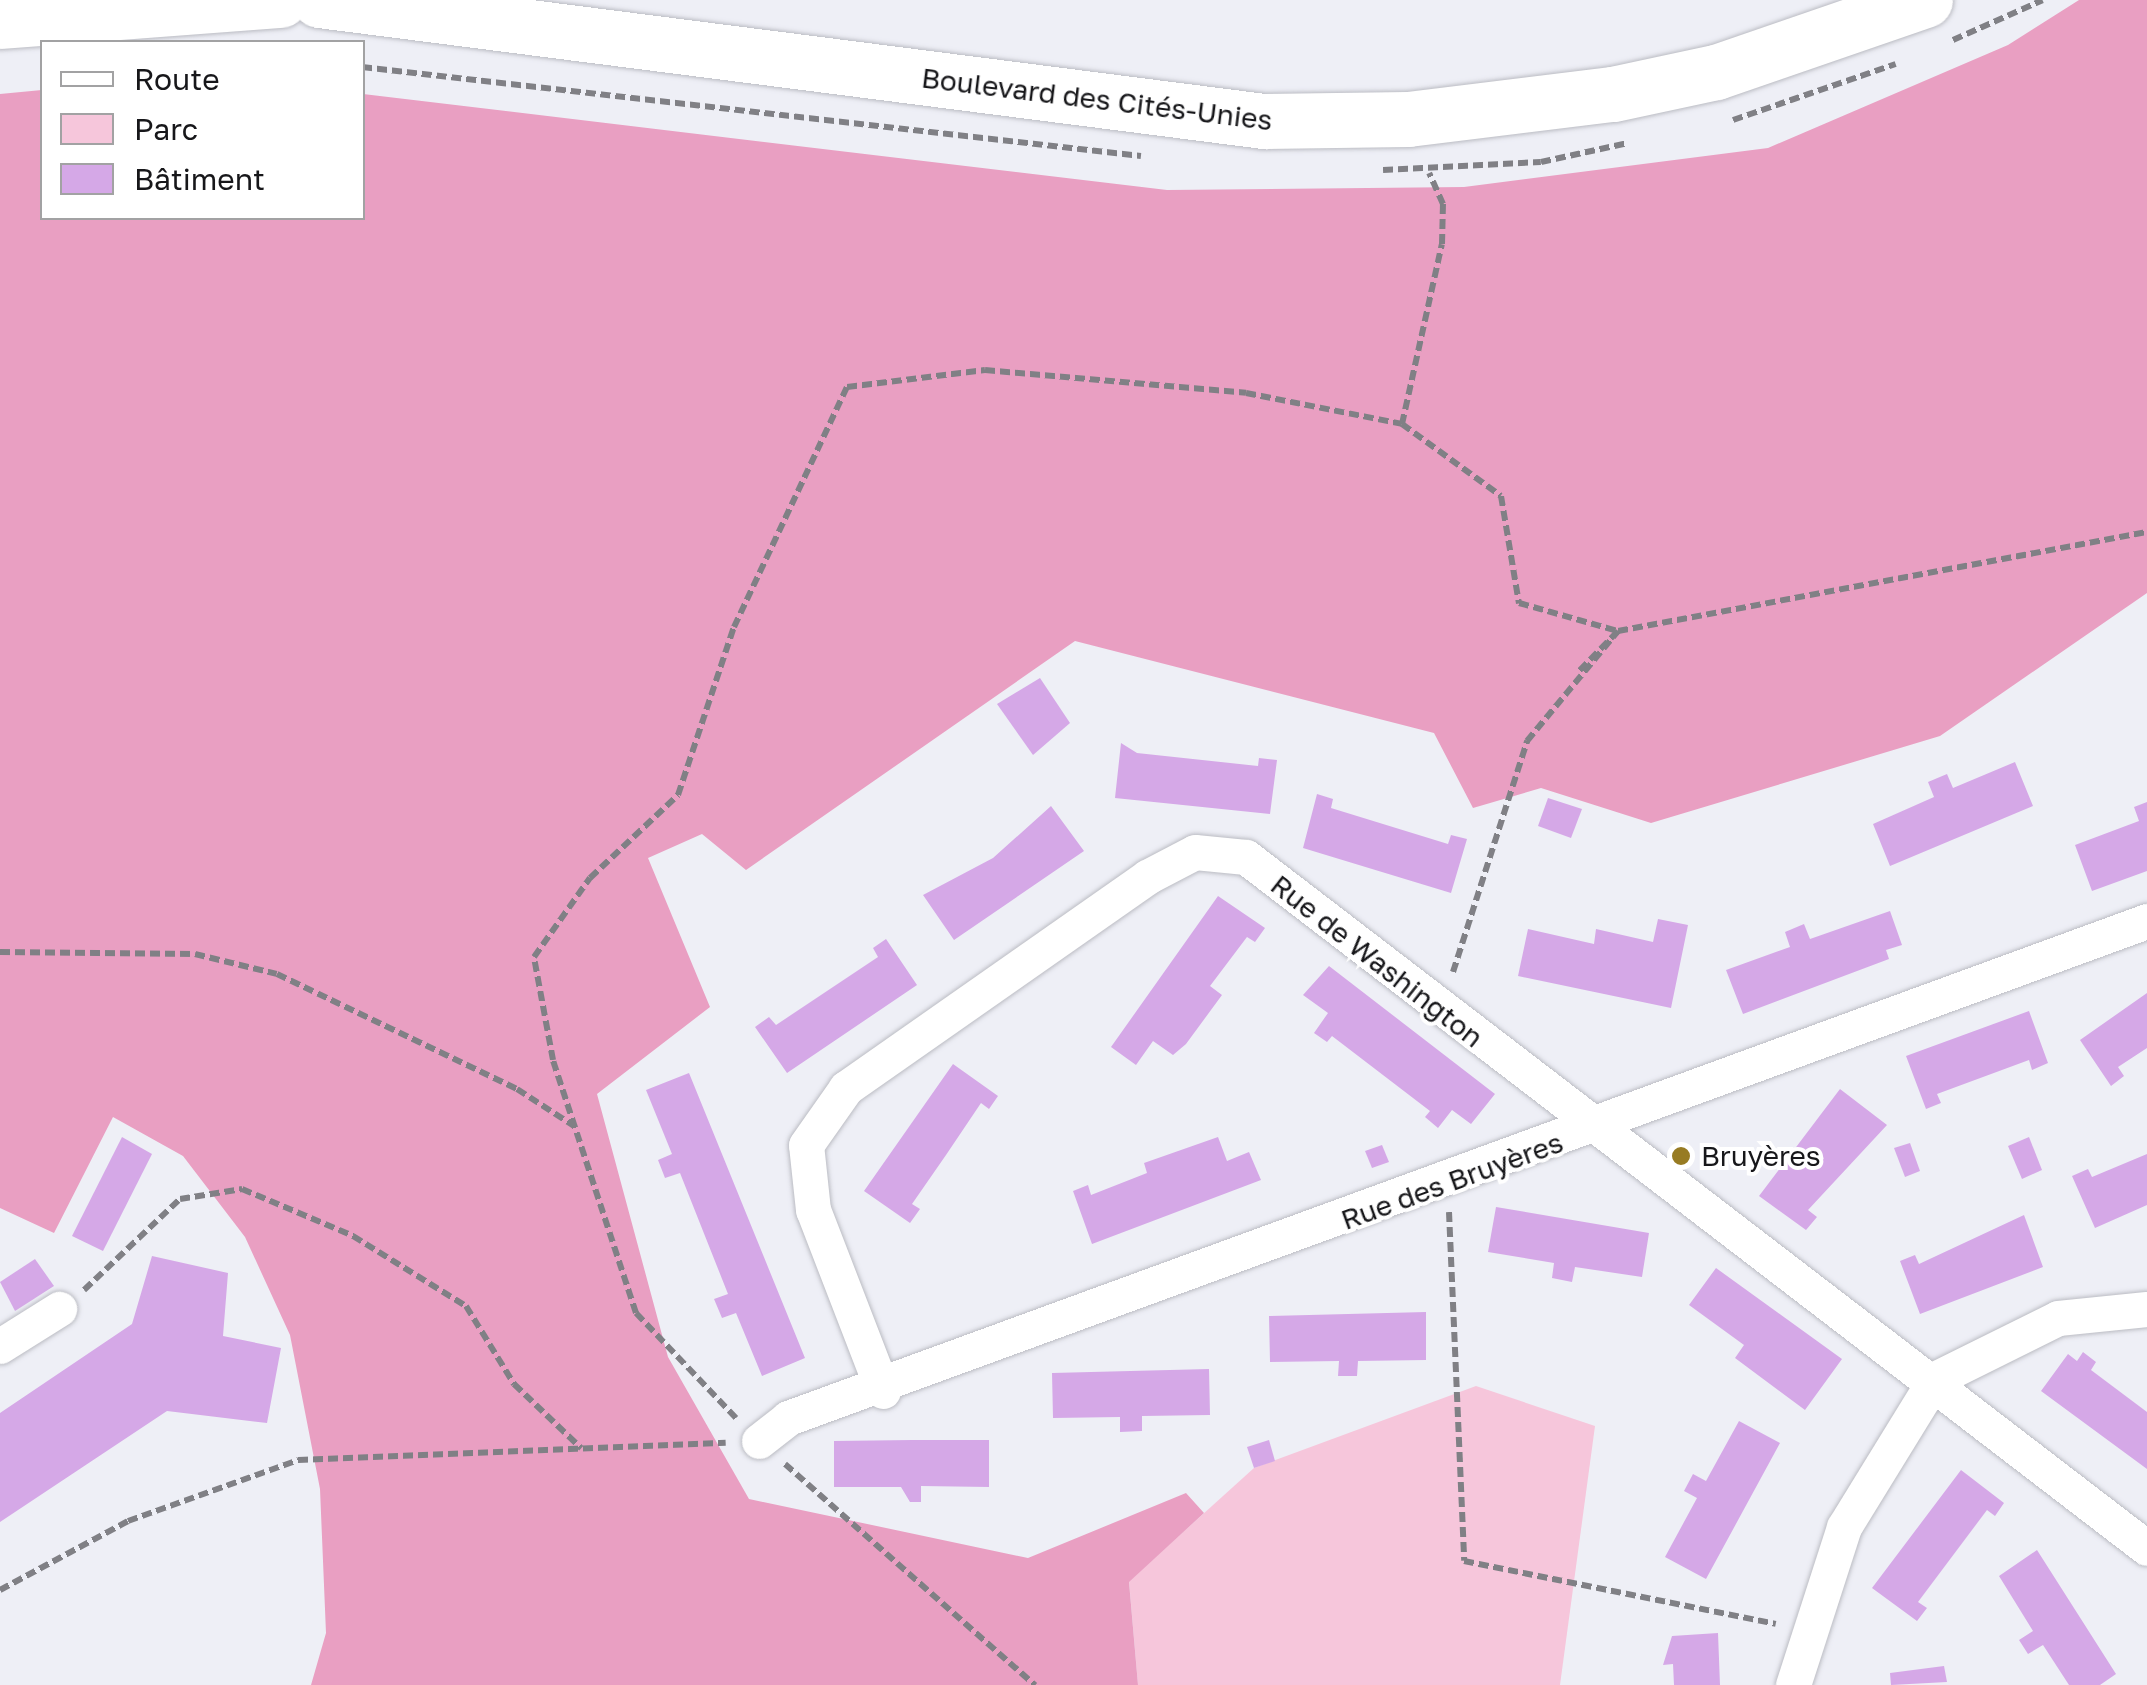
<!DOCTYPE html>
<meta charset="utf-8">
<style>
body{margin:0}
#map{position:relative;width:2147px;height:1685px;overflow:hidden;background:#eeeff6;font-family:"Golos Text",sans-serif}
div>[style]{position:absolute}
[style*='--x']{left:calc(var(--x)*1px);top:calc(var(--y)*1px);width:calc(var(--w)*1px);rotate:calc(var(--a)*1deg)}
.green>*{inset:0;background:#f6c6db}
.forest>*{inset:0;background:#e99fc2}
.building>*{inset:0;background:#d5a8e7}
.path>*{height:6px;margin-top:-3px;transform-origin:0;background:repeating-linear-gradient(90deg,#808085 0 10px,transparent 0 15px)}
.roads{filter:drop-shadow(0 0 2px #bbbcc3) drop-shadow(0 0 2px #bbbcc3)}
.street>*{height:35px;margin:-17.5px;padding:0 17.5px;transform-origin:17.5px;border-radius:17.5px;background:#fff}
.primary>*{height:55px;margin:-27.5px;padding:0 27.5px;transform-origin:27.5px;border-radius:27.5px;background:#fff}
.dots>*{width:28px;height:28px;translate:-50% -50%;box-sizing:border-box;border:5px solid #fff;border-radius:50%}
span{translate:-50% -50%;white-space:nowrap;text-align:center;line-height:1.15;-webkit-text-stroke:8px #fff;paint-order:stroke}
.street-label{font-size:28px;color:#17171a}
.poi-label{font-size:28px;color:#17171a}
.left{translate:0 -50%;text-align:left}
.legend{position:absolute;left:40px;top:40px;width:325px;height:180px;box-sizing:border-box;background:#fff;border:2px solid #a2a2a3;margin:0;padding:12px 18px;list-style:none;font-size:30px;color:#17171a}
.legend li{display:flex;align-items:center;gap:20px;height:50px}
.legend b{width:50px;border:2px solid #a2a2a3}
</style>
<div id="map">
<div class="green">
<i style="clip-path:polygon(1476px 1386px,1595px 1426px,1560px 1685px,1138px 1685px,1129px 1581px,1254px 1468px)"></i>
</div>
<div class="forest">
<i style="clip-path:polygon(2079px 0,2147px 0,2147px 593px,1940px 736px,1651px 823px,1541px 788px,1473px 808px,1434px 733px,1075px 641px,746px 870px,702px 834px,648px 858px,710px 1007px,597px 1094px,668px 1357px,749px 1499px,1028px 1558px,1186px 1493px,1204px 1513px,1129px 1582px,1138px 1685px,311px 1685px,326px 1633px,320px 1489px,290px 1335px,245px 1237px,183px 1156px,113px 1117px,54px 1233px,0 1208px,0 94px,42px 90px,42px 218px,362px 218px,363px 94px,1167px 190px,1464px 187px,1768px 148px,2008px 45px)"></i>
</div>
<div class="building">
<i style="clip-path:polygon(1040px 678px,1070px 723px,1033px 755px,997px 704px)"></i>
<i style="clip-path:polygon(1121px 743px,1137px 753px,1258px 766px,1259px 758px,1277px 760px,1270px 814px,1115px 798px)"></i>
<i style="clip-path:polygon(2015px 762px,2033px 806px,1890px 866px,1873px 824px,1934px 797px,1928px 782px,1947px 774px,1953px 788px)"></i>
<i style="clip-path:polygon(1317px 794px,1333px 799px,1331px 808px,1448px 844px,1451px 835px,1467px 839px,1451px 893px,1303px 848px)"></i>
<i style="clip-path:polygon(1548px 798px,1582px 809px,1571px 838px,1538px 826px)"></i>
<i style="clip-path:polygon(2147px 802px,2147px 871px,2092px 891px,2075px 845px,2139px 821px,2134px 807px)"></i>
<i style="clip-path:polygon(1051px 806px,1084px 851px,954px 940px,923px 895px,993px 858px)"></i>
<i style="clip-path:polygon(1218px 896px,1265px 928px,1255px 942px,1247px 937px,1210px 986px,1222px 995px,1186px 1044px,1173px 1055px,1153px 1041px,1136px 1065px,1111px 1047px)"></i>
<i style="clip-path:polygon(1890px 911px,1902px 945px,1886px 950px,1889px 959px,1743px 1014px,1726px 970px,1790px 947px,1785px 932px,1804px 924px,1810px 939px)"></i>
<i style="clip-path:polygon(1658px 919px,1688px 925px,1671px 1008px,1518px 976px,1528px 929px,1594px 944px,1596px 929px,1653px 942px)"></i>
<i style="clip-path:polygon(886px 939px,917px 985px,787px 1073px,755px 1027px,769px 1017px,776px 1025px,878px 957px,873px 948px)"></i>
<i style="clip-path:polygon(1329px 966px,1495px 1094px,1471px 1124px,1452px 1110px,1438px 1128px,1425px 1117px,1430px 1111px,1332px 1036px,1327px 1042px,1314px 1033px,1328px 1013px,1303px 995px)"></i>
<i style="clip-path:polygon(2147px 993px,2147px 1048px,2118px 1067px,2124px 1076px,2111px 1086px,2080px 1040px)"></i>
<i style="clip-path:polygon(2029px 1011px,2048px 1063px,2032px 1070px,2029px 1060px,1937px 1094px,1941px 1103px,1926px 1109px,1906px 1056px)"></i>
<i style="clip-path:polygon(953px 1064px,998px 1096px,989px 1109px,981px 1103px,946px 1155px,912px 1204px,920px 1209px,910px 1223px,864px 1191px)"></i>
<i style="clip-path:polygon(689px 1073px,805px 1358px,762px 1376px,736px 1313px,722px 1318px,714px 1299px,728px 1294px,680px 1173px,665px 1178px,658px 1160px,672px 1154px,646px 1090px)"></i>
<i style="clip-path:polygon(1840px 1089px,1887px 1125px,1808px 1210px,1817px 1217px,1806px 1230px,1759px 1196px)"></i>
<i style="clip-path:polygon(122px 1137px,152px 1154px,103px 1251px,72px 1236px)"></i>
<i style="clip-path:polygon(1218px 1137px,1227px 1161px,1249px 1152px,1261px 1180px,1092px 1244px,1073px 1191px,1088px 1185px,1091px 1195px,1147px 1173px,1144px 1163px)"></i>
<i style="clip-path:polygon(2029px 1137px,2042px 1170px,2022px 1179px,2008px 1146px)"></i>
<i style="clip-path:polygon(1910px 1143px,1920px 1171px,1905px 1177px,1894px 1148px)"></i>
<i style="clip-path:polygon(1382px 1145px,1389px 1162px,1372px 1168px,1365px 1151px)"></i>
<i style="clip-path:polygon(2147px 1154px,2147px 1205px,2095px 1228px,2072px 1176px,2088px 1169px,2092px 1177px)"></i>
<i style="clip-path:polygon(1496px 1207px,1649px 1233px,1642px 1277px,1575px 1267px,1572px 1282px,1552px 1278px,1554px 1263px,1488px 1252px)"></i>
<i style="clip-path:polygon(2024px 1215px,2043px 1267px,1920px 1314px,1900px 1261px,1915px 1255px,1919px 1264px)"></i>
<i style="clip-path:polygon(152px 1256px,228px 1273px,223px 1336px,281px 1348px,267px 1423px,167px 1411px,0 1522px,0 1413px,132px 1324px)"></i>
<i style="clip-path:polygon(35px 1259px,54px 1286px,15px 1311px,0 1282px)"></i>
<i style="clip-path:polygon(1716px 1268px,1842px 1359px,1805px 1410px,1735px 1358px,1744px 1345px,1689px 1305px)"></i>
<i style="clip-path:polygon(1426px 1312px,1426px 1360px,1358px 1361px,1357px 1376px,1338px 1376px,1339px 1361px,1270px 1362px,1269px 1316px)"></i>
<i style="clip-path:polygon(2083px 1352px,2096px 1362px,2091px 1370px,2147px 1412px,2147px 1469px,2041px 1391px,2068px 1354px,2077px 1361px)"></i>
<i style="clip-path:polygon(1209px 1369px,1210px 1415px,1142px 1416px,1142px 1431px,1120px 1432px,1120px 1417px,1053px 1418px,1052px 1373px)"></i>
<i style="clip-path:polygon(1739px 1421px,1780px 1443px,1706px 1579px,1665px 1557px,1697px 1498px,1684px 1491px,1693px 1474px,1706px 1481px)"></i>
<i style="clip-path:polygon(912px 1440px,989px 1440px,989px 1487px,921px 1486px,921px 1502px,910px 1502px,901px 1487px,834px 1487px,834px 1441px)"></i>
<i style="clip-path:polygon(1269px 1440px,1275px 1461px,1254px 1468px,1247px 1447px)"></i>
<i style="clip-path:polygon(1961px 1470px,2004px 1503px,1995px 1516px,1987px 1510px,1918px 1602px,1927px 1608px,1917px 1621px,1872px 1588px)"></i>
<i style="clip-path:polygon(2037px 1550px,2116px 1674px,2100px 1685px,2069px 1685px,2043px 1645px,2028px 1654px,2019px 1640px,2033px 1631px,1999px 1576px)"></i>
<i style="clip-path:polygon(1718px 1633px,1720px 1685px,1674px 1685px,1673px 1664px,1663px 1665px,1672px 1636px)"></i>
<i style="clip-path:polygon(1944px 1666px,1947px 1682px,1891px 1685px,1890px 1673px)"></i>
</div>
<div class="path">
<i style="--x:1953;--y:40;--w:98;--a:-24"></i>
<i style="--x:362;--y:67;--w:784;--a:6.52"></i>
<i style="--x:1733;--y:120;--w:172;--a:-19"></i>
<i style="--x:1383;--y:170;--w:158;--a:-2.9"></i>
<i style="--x:1541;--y:162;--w:89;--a:-12.3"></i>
<i style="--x:1402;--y:424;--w:184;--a:-77.5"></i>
<i style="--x:1442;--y:244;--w:40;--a:-88.6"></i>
<i style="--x:1443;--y:204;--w:34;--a:-114"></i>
<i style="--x:0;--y:952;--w:195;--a:0.6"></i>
<i style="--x:195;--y:954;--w:84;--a:13.7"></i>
<i style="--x:277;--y:974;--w:266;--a:25.6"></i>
<i style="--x:517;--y:1089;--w:68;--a:33"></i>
<i style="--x:1453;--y:972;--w:243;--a:-72.2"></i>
<i style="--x:1527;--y:741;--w:143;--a:-50.4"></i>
<i style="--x:1618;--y:631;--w:59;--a:134.3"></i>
<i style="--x:1449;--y:1212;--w:349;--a:87.5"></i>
<i style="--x:1464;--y:1561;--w:318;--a:11.4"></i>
<i style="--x:84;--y:1290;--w:132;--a:-43.5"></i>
<i style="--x:180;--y:1199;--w:63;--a:-9.2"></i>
<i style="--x:242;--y:1189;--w:121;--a:22.9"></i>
<i style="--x:353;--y:1236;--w:133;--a:31.8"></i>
<i style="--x:466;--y:1306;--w:92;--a:58.4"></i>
<i style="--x:514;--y:1384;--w:93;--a:43.7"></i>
<i style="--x:736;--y:1418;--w:145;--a:-133.6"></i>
<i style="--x:636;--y:1313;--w:266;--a:-108.2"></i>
<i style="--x:553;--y:1060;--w:105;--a:-100.5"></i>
<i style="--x:534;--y:957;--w:97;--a:-54.7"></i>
<i style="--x:590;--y:878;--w:121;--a:-43.3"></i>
<i style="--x:678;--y:795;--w:177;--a:-71.6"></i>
<i style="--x:734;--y:627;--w:265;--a:-64.8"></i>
<i style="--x:847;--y:387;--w:139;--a:-7"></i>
<i style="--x:985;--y:370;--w:262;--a:5"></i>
<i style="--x:1246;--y:393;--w:159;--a:11.2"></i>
<i style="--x:1402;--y:424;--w:122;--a:36"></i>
<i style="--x:1501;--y:496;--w:109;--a:80.5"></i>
<i style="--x:1519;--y:603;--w:103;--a:15.8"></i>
<i style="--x:1618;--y:631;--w:538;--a:-10.6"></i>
<i style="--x:785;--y:1464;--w:334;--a:41.5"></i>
<i style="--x:0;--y:1590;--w:145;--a:-28.3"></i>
<i style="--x:128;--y:1521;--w:181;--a:-19.7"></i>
<i style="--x:298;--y:1460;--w:428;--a:-2.3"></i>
</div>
<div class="roads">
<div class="street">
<i style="--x:0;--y:1346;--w:70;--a:-32.1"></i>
<i style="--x:1935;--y:1379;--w:137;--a:-26.4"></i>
<i style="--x:2058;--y:1318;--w:89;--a:-5.8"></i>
<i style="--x:883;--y:1391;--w:194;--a:-111.1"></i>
<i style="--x:813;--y:1210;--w:65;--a:-96.1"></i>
<i style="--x:806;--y:1145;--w:70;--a:-54.9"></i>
<i style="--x:846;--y:1088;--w:368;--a:-35"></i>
<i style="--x:1147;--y:877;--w:54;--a:-27.5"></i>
<i style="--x:1195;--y:852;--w:51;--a:5.6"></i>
<i style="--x:1246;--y:857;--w:1135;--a:37.49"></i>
<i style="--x:759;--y:1441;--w:37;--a:-38"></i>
<i style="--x:788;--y:1418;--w:1447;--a:-20.09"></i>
<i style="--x:1793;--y:1685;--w:166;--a:-72.1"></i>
<i style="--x:1844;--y:1527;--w:174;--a:-58.4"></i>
</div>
<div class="primary">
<i style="--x:319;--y:0;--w:953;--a:7.3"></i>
<i style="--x:1264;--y:121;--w:144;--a:-0.8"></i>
<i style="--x:1408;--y:119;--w:207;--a:-7"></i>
<i style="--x:1613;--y:94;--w:105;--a:-12.1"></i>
<i style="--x:1716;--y:72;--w:221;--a:-19"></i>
<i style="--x:0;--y:21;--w:281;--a:-4.3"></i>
</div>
</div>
<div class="dots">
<i style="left:1681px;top:1156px;background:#977b23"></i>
</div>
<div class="street-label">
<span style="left:1097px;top:99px;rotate:7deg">Boulevard des Cités-Unies</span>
<span style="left:1377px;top:961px;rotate:38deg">Rue de Washington</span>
<span style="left:1452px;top:1181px;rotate:-20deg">Rue des Bruyères</span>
</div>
<div class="poi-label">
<span class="left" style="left:1701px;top:1156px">Bruyères</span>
</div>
<ul class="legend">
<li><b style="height:12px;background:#fff"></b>Route</li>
<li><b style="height:28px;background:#f6c6db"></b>Parc</li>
<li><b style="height:28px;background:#d5a8e7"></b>Bâtiment</li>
</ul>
</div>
